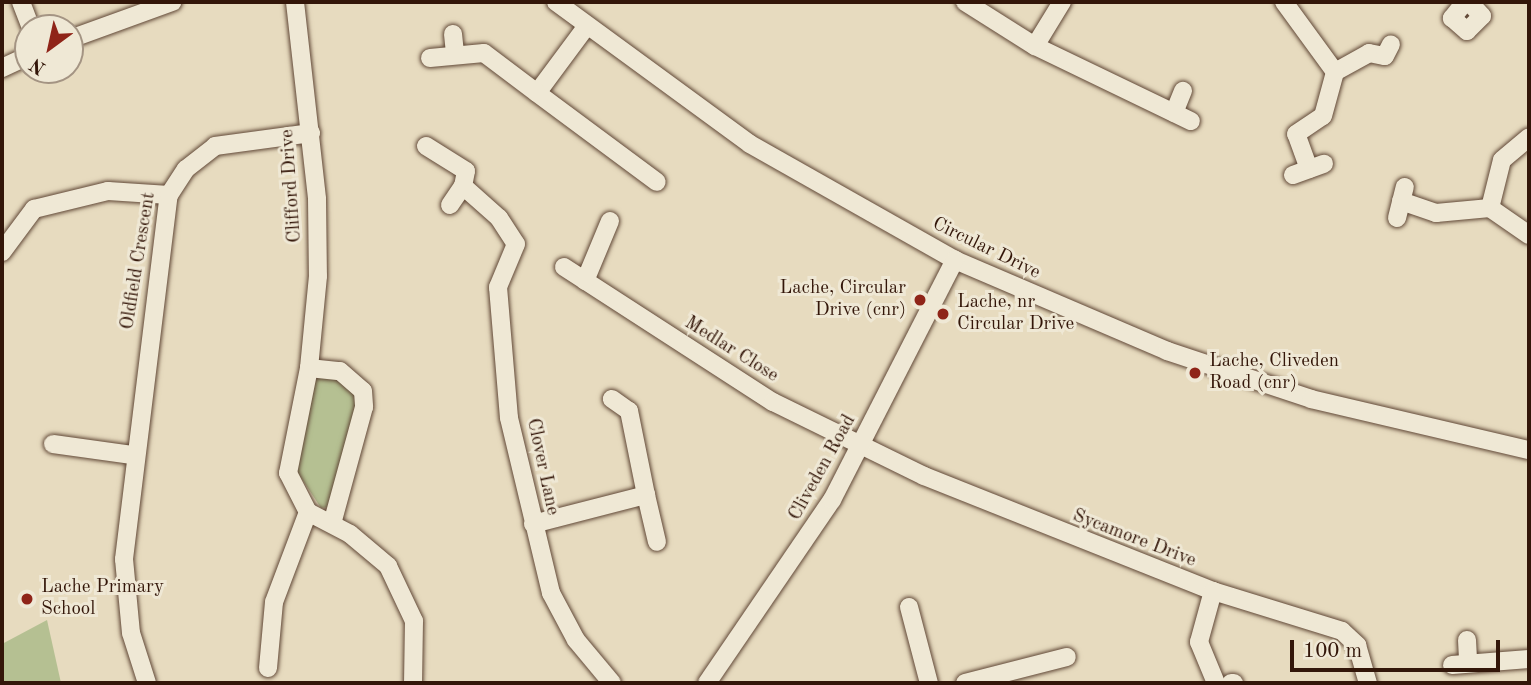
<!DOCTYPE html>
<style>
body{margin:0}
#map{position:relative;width:1531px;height:685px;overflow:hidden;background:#e7dbbf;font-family:"Old Standard TT",serif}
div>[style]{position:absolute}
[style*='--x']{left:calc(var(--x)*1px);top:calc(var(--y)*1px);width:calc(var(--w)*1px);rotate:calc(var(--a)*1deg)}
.green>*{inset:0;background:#b5c092}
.roads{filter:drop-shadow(0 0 2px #604736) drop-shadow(0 0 2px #604736)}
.minor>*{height:18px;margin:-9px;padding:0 9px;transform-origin:9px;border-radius:9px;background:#efe8d5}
.dots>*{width:19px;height:19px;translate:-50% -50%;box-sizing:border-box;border:4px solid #efe8d5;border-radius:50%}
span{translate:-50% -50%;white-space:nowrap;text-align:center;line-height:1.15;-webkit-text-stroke:6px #efe8d5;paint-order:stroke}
.street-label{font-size:19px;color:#331609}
.poi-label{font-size:19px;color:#331609}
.right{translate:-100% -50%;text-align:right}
.left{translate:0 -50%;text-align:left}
.frame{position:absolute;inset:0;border:4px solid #331609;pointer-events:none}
.north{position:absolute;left:14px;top:14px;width:70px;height:70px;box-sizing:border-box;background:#efe8d5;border:2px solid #a49483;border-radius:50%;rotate:213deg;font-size:19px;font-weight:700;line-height:28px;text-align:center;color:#331609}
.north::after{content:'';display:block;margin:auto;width:24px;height:32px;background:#8f2418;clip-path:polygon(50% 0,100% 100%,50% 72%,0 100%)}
.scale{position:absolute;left:1290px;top:640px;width:210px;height:32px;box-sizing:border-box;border:4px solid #331609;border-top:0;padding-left:9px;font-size:21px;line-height:24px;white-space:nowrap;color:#331609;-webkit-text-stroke:5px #efe8d5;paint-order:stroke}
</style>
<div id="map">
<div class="green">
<i style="clip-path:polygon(341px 376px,360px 401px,328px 507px,321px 508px,296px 470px,313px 384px,318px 377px)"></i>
<i style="clip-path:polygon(47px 620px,61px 683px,2px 683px,2px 644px)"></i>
</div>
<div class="roads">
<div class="minor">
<i style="--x:21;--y:2;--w:28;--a:69"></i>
<i style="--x:295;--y:2;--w:198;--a:83.6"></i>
<i style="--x:317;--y:199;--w:77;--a:89.3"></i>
<i style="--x:318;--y:276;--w:92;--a:95.6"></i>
<i style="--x:309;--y:368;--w:107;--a:101.3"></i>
<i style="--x:288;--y:473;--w:44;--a:62.9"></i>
<i style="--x:308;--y:512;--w:47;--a:27.6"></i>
<i style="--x:350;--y:534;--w:50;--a:40.1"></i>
<i style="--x:388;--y:566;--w:61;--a:64.7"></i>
<i style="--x:414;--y:621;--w:62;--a:90.9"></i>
<i style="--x:556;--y:2;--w:240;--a:36.2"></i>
<i style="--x:750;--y:144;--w:236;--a:29.5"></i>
<i style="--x:955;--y:260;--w:231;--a:23.2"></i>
<i style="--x:1167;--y:351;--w:152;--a:18.4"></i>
<i style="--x:1311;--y:399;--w:224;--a:13.2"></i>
<i style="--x:965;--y:2;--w:83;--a:32.2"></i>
<i style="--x:1035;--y:46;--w:173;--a:25.7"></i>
<i style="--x:1284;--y:2;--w:87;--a:53.9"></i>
<i style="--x:1335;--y:72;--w:39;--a:-29"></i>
<i style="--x:1369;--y:53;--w:16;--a:11"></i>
<i style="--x:1385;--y:56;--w:13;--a:-63"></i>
<i style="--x:1465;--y:2;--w:21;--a:129"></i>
<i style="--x:1452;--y:18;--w:20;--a:41"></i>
<i style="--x:1467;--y:31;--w:21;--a:-45"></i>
<i style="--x:1482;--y:16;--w:19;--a:-133"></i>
<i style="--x:586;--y:27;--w:82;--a:126.6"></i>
<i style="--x:537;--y:93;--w:149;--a:36.6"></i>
<i style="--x:453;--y:34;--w:20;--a:84"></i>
<i style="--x:70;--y:39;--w:109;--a:-19.9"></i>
<i style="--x:1035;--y:46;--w:52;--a:-58.5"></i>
<i style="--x:430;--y:58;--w:54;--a:-5.3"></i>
<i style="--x:484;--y:53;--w:66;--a:37"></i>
<i style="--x:2;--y:68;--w:29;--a:-25"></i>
<i style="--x:1174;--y:113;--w:24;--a:-68"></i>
<i style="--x:426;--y:146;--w:47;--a:32"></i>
<i style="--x:466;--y:171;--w:15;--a:101"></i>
<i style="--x:463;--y:186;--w:48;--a:41.6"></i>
<i style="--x:499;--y:218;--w:31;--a:57"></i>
<i style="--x:516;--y:244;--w:47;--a:112.7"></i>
<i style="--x:498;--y:287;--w:131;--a:85.2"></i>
<i style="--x:509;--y:418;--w:180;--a:76.5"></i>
<i style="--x:551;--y:593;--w:53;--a:62"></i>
<i style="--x:576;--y:640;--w:56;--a:50.1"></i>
<i style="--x:1309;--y:169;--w:37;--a:-110"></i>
<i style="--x:1296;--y:134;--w:32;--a:-34"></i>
<i style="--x:1323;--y:116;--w:46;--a:-74.7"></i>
<i style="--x:1293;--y:175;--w:33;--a:-20"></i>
<i style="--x:1401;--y:201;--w:37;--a:19"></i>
<i style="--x:1436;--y:213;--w:54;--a:-5.3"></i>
<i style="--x:1490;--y:208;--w:47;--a:34.7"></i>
<i style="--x:450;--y:205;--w:23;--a:-56"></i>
<i style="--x:1490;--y:208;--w:49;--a:-76"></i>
<i style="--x:1502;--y:160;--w:35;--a:-40"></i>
<i style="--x:1397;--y:218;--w:32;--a:-76"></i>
<i style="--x:2;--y:252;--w:54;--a:-53.3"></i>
<i style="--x:34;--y:209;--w:76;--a:-13.7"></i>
<i style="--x:108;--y:191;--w:61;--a:3.8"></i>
<i style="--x:564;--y:267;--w:249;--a:32.9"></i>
<i style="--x:773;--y:402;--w:168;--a:26.1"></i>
<i style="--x:924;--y:476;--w:311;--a:21.7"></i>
<i style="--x:1213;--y:591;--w:135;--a:17.2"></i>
<i style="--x:1342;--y:631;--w:21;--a:43"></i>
<i style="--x:1357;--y:645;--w:40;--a:74"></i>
<i style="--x:585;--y:281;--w:65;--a:-67.4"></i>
<i style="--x:309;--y:368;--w:31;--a:6"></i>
<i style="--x:340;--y:371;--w:30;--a:41"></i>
<i style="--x:363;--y:391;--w:16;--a:86"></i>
<i style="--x:364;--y:407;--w:121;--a:105.3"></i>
<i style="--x:53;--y:444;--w:80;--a:7.9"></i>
<i style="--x:646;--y:495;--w:48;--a:76.8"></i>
<i style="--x:533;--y:524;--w:117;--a:-14.4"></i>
<i style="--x:646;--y:495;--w:86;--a:-101.4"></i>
<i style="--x:629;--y:411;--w:21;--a:-145"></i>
<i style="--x:1213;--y:591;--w:53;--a:105.4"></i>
<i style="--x:1199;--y:642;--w:44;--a:67.5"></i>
<i style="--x:909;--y:607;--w:79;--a:75.3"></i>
<i style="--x:1467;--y:640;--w:20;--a:87"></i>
<i style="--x:1452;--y:665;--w:77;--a:-4.5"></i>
<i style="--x:268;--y:668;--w:66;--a:-84.8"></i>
<i style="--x:274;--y:602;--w:96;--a:-69.3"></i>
<i style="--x:147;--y:683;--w:52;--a:-107.7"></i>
<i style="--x:131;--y:633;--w:74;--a:-95.4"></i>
<i style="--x:124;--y:559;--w:367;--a:-83"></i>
<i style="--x:169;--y:195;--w:31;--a:-57"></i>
<i style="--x:186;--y:169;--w:37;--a:-38"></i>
<i style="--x:215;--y:146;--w:97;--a:-7.7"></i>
<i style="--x:707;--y:683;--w:222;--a:-55.7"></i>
<i style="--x:832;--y:500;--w:270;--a:-62.9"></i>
<i style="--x:965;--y:683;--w:105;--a:-14.3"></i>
<i style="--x:1231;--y:683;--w:3;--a:0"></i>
</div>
</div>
<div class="dots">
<i style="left:920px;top:300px;background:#8f2418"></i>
<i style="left:943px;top:314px;background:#8f2418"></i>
<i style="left:1195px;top:373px;background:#8f2418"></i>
<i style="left:27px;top:599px;background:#8f2418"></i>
</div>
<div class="street-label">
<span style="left:292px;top:186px;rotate:-94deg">Clifford Drive</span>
<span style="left:986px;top:249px;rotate:26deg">Circular Drive</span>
<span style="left:139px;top:261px;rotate:-81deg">Oldfield Crescent</span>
<span style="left:731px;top:350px;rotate:32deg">Medlar Close</span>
<span style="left:542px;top:467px;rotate:78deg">Clover Lane</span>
<span style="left:823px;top:468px;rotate:-61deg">Cliveden Road</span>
<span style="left:1134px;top:539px;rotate:21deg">Sycamore Drive</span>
</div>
<div class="poi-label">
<span class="right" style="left:906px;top:300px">Lache, Circular<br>Drive (cnr)</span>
<span class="left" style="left:957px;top:314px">Lache, nr<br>Circular Drive</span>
<span class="left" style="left:1209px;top:373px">Lache, Cliveden<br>Road (cnr)</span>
<span class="left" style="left:41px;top:599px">Lache Primary<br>School</span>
</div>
<div class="frame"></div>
<div class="north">N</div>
<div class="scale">100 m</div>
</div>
